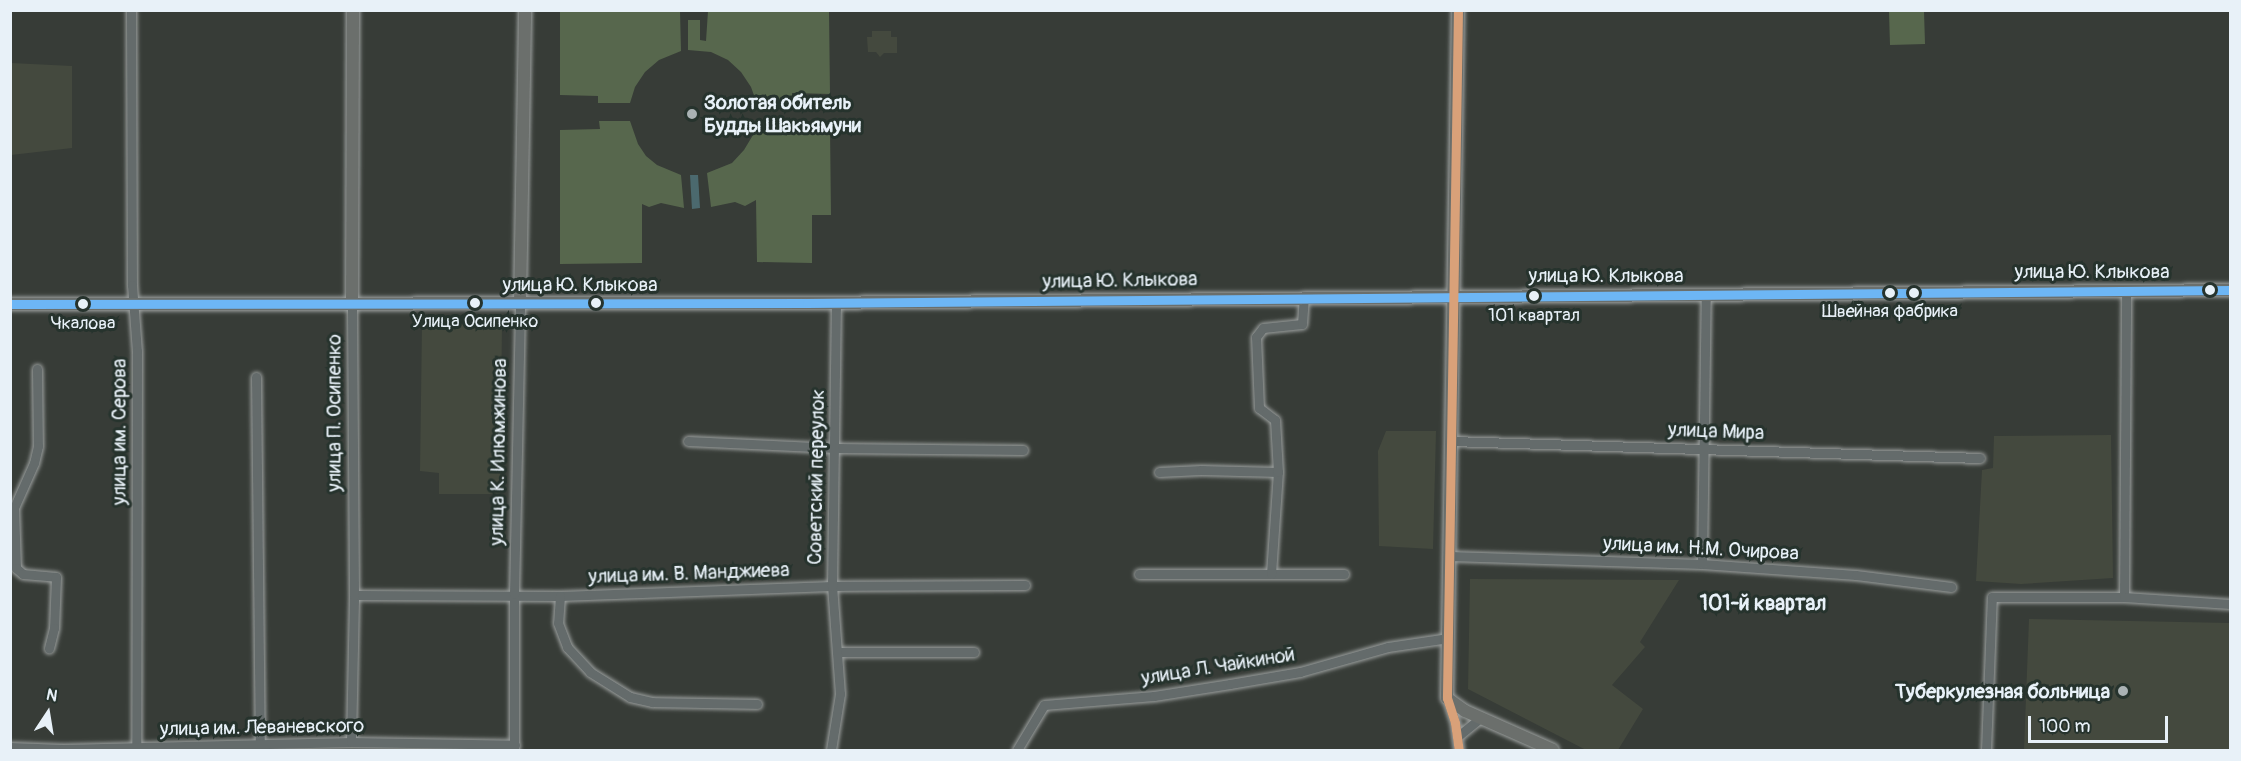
<!DOCTYPE html>
<meta charset="utf-8">
<style>
body{margin:0}
#map{position:relative;width:2241px;height:761px;overflow:hidden;background:#373c37;font-family:Pangolin,sans-serif}
div>[style]{position:absolute}
[style*='--x']{left:calc(var(--x)*1px);top:calc(var(--y)*1px);width:calc(var(--w)*1px);rotate:calc(var(--a)*1deg)}
.built>*{inset:0;background:#44493e}
.green>*{inset:0;background:#57674d}
.water>*{inset:0;background:#4b696e}
.roads{filter:drop-shadow(0 0 2px #9b9f9e) drop-shadow(0 0 2px #9b9f9e)}
.minor>*{height:9px;margin:-4.5px;padding:0 4.5px;transform-origin:4.5px;border-radius:4.5px;background:#646b6b}
.major>*{height:12px;margin:-6px;padding:0 6px;transform-origin:6px;border-radius:6px;background:#6b6f6c}
.bus-1>*{height:9px;margin:-4.5px;padding:0 4.5px;transform-origin:4.5px;border-radius:4.5px;background:#6db6f5}
.bus-2>*{height:9px;margin:-4.5px;padding:0 4.5px;transform-origin:4.5px;border-radius:4.5px;background:#d9a179}
.dots>*{width:16px;height:16px;translate:-50% -50%;box-sizing:border-box;border:3px solid #26332d;border-radius:50%}
span{translate:-50% -50%;white-space:nowrap;text-align:center;line-height:1.15;-webkit-text-stroke:6px #26332d;paint-order:stroke}
.bus-label{font-size:18px;color:#e8f1f8}
.poi-label{font-size:20px;color:#e8f1f8;font-weight:700}
.left{translate:0 -50%;text-align:left}
.right{translate:-100% -50%;text-align:right}
.street-label{font-size:20px;color:#e8f1f8}
.neighbourhood-label{font-size:21px;color:#e8f1f8;font-weight:700}
.frame{position:absolute;inset:0;border:12px solid #e8f1f8;pointer-events:none}
.north{position:absolute;left:18px;top:683px;width:60px;height:60px;-webkit-text-stroke:4px #26332d;paint-order:stroke;rotate:12deg;font-size:16px;font-weight:700;line-height:24px;text-align:center;color:#e8f1f8}
.north::after{content:'';display:block;margin:auto;width:21px;height:27px;background:#e8f1f8;clip-path:polygon(50% 0,100% 100%,50% 72%,0 100%)}
.scale{position:absolute;left:2028px;top:716px;width:140px;height:27px;box-sizing:border-box;border:3px solid #e8f1f8;border-top:0;padding-left:8px;font-size:18px;line-height:21px;white-space:nowrap;color:#e8f1f8;-webkit-text-stroke:4px #26332d;paint-order:stroke}
</style>
<div id="map">
<div class="built">
<i style="clip-path:polygon(872px 31px,891px 31px,891px 37px,897px 37px,897px 53px,884px 53px,880px 57px,876px 52px,868px 52px,867px 37px,872px 37px)"></i>
<i style="clip-path:polygon(11px 63px,72px 66px,72px 148px,11px 155px)"></i>
<i style="clip-path:polygon(422px 324px,502px 324px,500px 494px,439px 494px,439px 473px,420px 471px)"></i>
<i style="clip-path:polygon(1386px 431px,1436px 431px,1433px 549px,1379px 546px,1378px 451px)"></i>
<i style="clip-path:polygon(2111px 435px,2113px 578px,2021px 584px,1976px 581px,1982px 470px,1993px 468px,1994px 436px)"></i>
<i style="clip-path:polygon(1470px 579px,1679px 580px,1640px 642px,1645px 647px,1612px 685px,1643px 709px,1618px 750px,1586px 750px,1468px 689px)"></i>
<i style="clip-path:polygon(2029px 619px,2230px 623px,2230px 750px,2024px 750px)"></i>
</div>
<div class="green">
<i style="clip-path:polygon(560px 11px,680px 11px,681px 51px,659px 60px,645px 72px,635px 87px,630px 103px,598px 103px,598px 96px,560px 95px)"></i>
<i style="clip-path:polygon(708px 11px,829px 11px,830px 94px,792px 93px,793px 102px,756px 101px,751px 87px,741px 72px,728px 60px,711px 52px,688px 50px,688px 20px,700px 20px,700px 40px,706px 41px)"></i>
<i style="clip-path:polygon(1889px 11px,1924px 11px,1925px 44px,1890px 45px)"></i>
<i style="clip-path:polygon(756px 120px,792px 121px,793px 128px,830px 128px,831px 215px,812px 215px,812px 263px,757px 262px,756px 200px,745px 206px,735px 202px,711px 207px,707px 173px,732px 163px,744px 150px,753px 135px)"></i>
<i style="clip-path:polygon(599px 121px,630px 121px,638px 144px,646px 156px,657px 165px,681px 175px,684px 208px,661px 203px,649px 207px,642px 204px,642px 263px,560px 264px,560px 130px,600px 129px)"></i>
</div>
<div class="water">
<i style="clip-path:polygon(690px 175px,698px 175px,700px 208px,692px 209px)"></i>
</div>
<div class="roads">
<div class="minor">
<i style="--x:131;--y:10;--w:275;--a:89.8"></i>
<i style="--x:132;--y:285;--w:66;--a:85.7"></i>
<i style="--x:137;--y:351;--w:396;--a:90.1"></i>
<i style="--x:37;--y:369;--w:77;--a:89.3"></i>
<i style="--x:38;--y:446;--w:17;--a:103"></i>
<i style="--x:34;--y:463;--w:49;--a:114"></i>
<i style="--x:14;--y:508;--w:60;--a:88.1"></i>
<i style="--x:16;--y:568;--w:9;--a:41"></i>
<i style="--x:23;--y:574;--w:33;--a:5"></i>
<i style="--x:56;--y:577;--w:51;--a:92.2"></i>
<i style="--x:54;--y:628;--w:21;--a:104"></i>
<i style="--x:256;--y:377;--w:367;--a:89.4"></i>
<i style="--x:688;--y:441;--w:148;--a:2.7"></i>
<i style="--x:836;--y:448;--w:187;--a:0.6"></i>
<i style="--x:1451;--y:441;--w:529;--a:1.84"></i>
<i style="--x:1159;--y:472;--w:42;--a:-2.7"></i>
<i style="--x:1201;--y:470;--w:77;--a:1.5"></i>
<i style="--x:1449;--y:556;--w:253;--a:1.8"></i>
<i style="--x:1702;--y:564;--w:154;--a:4.1"></i>
<i style="--x:1856;--y:575;--w:96;--a:7.2"></i>
<i style="--x:1702;--y:564;--w:270;--a:-89.2"></i>
<i style="--x:1139;--y:574;--w:205;--a:0"></i>
<i style="--x:1271;--y:574;--w:102;--a:-86.1"></i>
<i style="--x:1278;--y:472;--w:52;--a:-93.3"></i>
<i style="--x:1275;--y:420;--w:20;--a:-143"></i>
<i style="--x:1259;--y:408;--w:71;--a:-92.4"></i>
<i style="--x:1256;--y:337;--w:11;--a:-52"></i>
<i style="--x:1263;--y:328;--w:39;--a:-6"></i>
<i style="--x:1302;--y:324;--w:27;--a:-86"></i>
<i style="--x:354;--y:595;--w:206;--a:0.3"></i>
<i style="--x:560;--y:596;--w:272;--a:-2.1"></i>
<i style="--x:832;--y:586;--w:193;--a:-0.3"></i>
<i style="--x:560;--y:596;--w:27;--a:94"></i>
<i style="--x:558;--y:623;--w:26;--a:69"></i>
<i style="--x:567;--y:647;--w:34;--a:47"></i>
<i style="--x:590;--y:672;--w:47;--a:32"></i>
<i style="--x:630;--y:697;--w:23;--a:13"></i>
<i style="--x:652;--y:702;--w:105;--a:1.1"></i>
<i style="--x:2124;--y:597;--w:308;--a:-89.6"></i>
<i style="--x:838;--y:652;--w:136;--a:0"></i>
<i style="--x:1447;--y:698;--w:26;--a:72"></i>
<i style="--x:1455;--y:723;--w:27;--a:82"></i>
<i style="--x:1457;--y:737;--w:32;--a:-39"></i>
<i style="--x:351;--y:742;--w:147;--a:-88.8"></i>
<i style="--x:354;--y:595;--w:291;--a:-90.4"></i>
<i style="--x:10;--y:747;--w:53;--a:2.2"></i>
<i style="--x:63;--y:749;--w:288;--a:-1.4"></i>
<i style="--x:351;--y:742;--w:164;--a:1"></i>
<i style="--x:514;--y:750;--w:156;--a:-90"></i>
<i style="--x:514;--y:594;--w:290;--a:-88.8"></i>
<i style="--x:831;--y:750;--w:57;--a:-80.9"></i>
<i style="--x:840;--y:694;--w:108;--a:-94.2"></i>
<i style="--x:832;--y:586;--w:283;--a:-89.2"></i>
<i style="--x:1017;--y:750;--w:52;--a:-59"></i>
<i style="--x:1044;--y:705;--w:110;--a:-4.7"></i>
<i style="--x:1154;--y:696;--w:77;--a:-9"></i>
<i style="--x:1230;--y:684;--w:71;--a:-9.7"></i>
<i style="--x:1300;--y:672;--w:91;--a:-15.9"></i>
<i style="--x:1388;--y:647;--w:61;--a:-8.5"></i>
<i style="--x:1986;--y:750;--w:153;--a:-87.8"></i>
<i style="--x:1992;--y:597;--w:132;--a:0"></i>
<i style="--x:2124;--y:597;--w:106;--a:3.8"></i>
</div>
<div class="major">
<i style="--x:1458;--y:10;--w:688;--a:90.92"></i>
<i style="--x:1447;--y:698;--w:22;--a:36"></i>
<i style="--x:1465;--y:711;--w:96;--a:23.9"></i>
<i style="--x:10;--y:304;--w:797;--a:-0.07"></i>
<i style="--x:807;--y:303;--w:1423;--a:-0.52"></i>
<i style="--x:352;--y:304;--w:294;--a:-89.8"></i>
<i style="--x:520;--y:304;--w:294;--a:-89"></i>
</div>
</div>
<div class="bus-1">
<i style="--x:10;--y:304;--w:797;--a:-0.07"></i>
<i style="--x:807;--y:303;--w:1423;--a:-0.52"></i>
</div>
<div class="bus-2">
<i style="--x:1458;--y:10;--w:688;--a:90.92"></i>
<i style="--x:1447;--y:698;--w:26;--a:72"></i>
<i style="--x:1455;--y:723;--w:27;--a:82"></i>
</div>
<div class="dots">
<i style="left:692px;top:114px;background:#aab2b4"></i>
<i style="left:2210px;top:290px;background:#e8f1f8"></i>
<i style="left:1890px;top:293px;background:#e8f1f8"></i>
<i style="left:1914px;top:293px;background:#e8f1f8"></i>
<i style="left:1534px;top:296px;background:#e8f1f8"></i>
<i style="left:475px;top:303px;background:#e8f1f8"></i>
<i style="left:596px;top:303px;background:#e8f1f8"></i>
<i style="left:83px;top:304px;background:#e8f1f8"></i>
<i style="left:2123px;top:691px;background:#aab2b4"></i>
</div>
<div class="bus-label">
<span style="left:1890px;top:312px">Швейная фабрика</span>
<span style="left:1534px;top:316px">101 квартал</span>
<span style="left:475px;top:322px">Улица Осипенко</span>
<span style="left:83px;top:324px">Чкалова</span>
</div>
<div class="poi-label">
<span class="left" style="left:704px;top:114px">Золотая обитель<br>Будды Шакьямуни</span>
<span class="right" style="left:2110px;top:691px">Туберкулезная больница</span>
</div>
<div class="street-label">
<span style="left:2092px;top:271px">улица Ю. Клыкова</span>
<span style="left:1606px;top:275px">улица Ю. Клыкова</span>
<span style="left:1120px;top:280px;rotate:-1deg">улица Ю. Клыкова</span>
<span style="left:580px;top:284px">улица Ю. Клыкова</span>
<span style="left:334px;top:413px;rotate:-90deg">улица П. Осипенко</span>
<span style="left:1716px;top:431px;rotate:2deg">улица Мира</span>
<span style="left:119px;top:432px;rotate:-90deg">улица им. Серова</span>
<span style="left:498px;top:452px;rotate:-89deg">улица К. Илюмжинова</span>
<span style="left:816px;top:477px;rotate:-89deg">Советский переулок</span>
<span style="left:1701px;top:548px;rotate:3deg">улица им. Н.М. Очирова</span>
<span style="left:689px;top:573px;rotate:-2deg">улица им. В. Манджиева</span>
<span style="left:1218px;top:666px;rotate:-9deg">улица Л. Чайкиной</span>
<span style="left:262px;top:727px;rotate:-1deg">улица им. Леваневского</span>
</div>
<div class="neighbourhood-label">
<span style="left:1763px;top:604px">101-й квартал</span>
</div>
<div class="frame"></div>
<div class="north">N</div>
<div class="scale">100 m</div>
</div>
